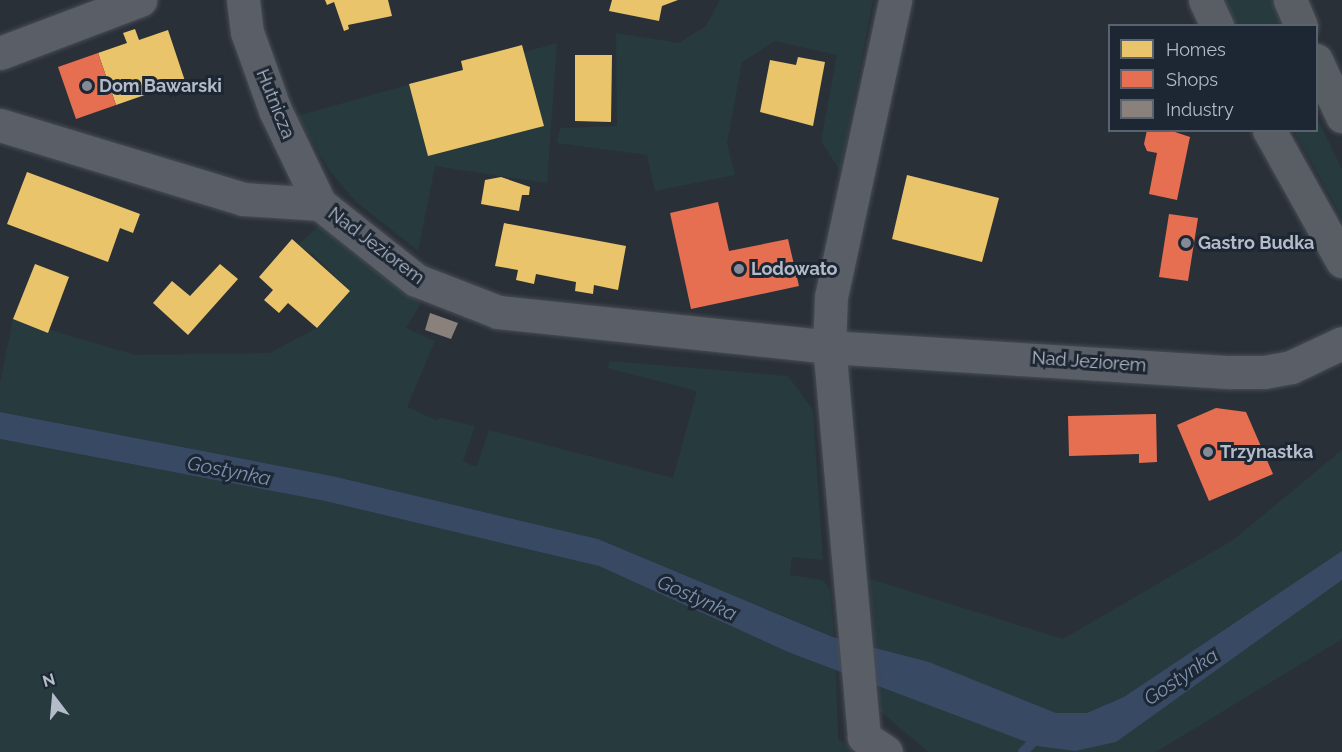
<!DOCTYPE html>
<style>
body{margin:0}
#map{position:relative;width:1342px;height:752px;overflow:hidden;background:#2a3038;font-family:Raleway,sans-serif}
div>[style]{position:absolute}
[style*='--x']{left:calc(var(--x)*1px);top:calc(var(--y)*1px);width:calc(var(--w)*1px);rotate:calc(var(--a)*1deg)}
.green>*{inset:0;background:#273a3e}
.water>*{inset:0;background:#384963}
.homes>*{inset:0;background:#e9c46a}
.shops>*{inset:0;background:#e76f51}
.industry>*{inset:0;background:#8a817c}
.stream>*{height:10px;margin:-5px;padding:0 5px;transform-origin:5px;border-radius:5px;background:#384963}
.roads{filter:drop-shadow(0 0 2px #484c53) drop-shadow(0 0 2px #484c53)}
.street>*{height:33px;margin:-16.5px;padding:0 16.5px;transform-origin:16.5px;border-radius:16.5px;background:#5a5e66}
.secondary>*{height:33px;margin:-16.5px;padding:0 16.5px;transform-origin:16.5px;border-radius:16.5px;background:#595d64}
.dots>*{width:16px;height:16px;translate:-50% -50%;box-sizing:border-box;border:3px solid #1d2633;border-radius:50%}
span{translate:-50% -50%;white-space:nowrap;text-align:center;line-height:1.15;-webkit-text-stroke:6px #1d2633;paint-order:stroke}
.poi-label{font-size:18px;color:#b4bcc9;font-weight:700}
.left{translate:0 -50%;text-align:left}
.street-label{font-size:18px;color:#b4bcc9}
.water-label{font-size:20px;color:#7c92b1;font-style:italic}
.legend{position:absolute;left:1108px;top:24px;width:210px;height:108px;box-sizing:border-box;background:#1d2633;border:2px solid #59626f;margin:0;padding:8px 10px;list-style:none;font-size:18px;color:#b4bcc9}
.legend li{display:flex;align-items:center;gap:12px;height:30px}
.legend b{width:30px;border:2px solid #59626f}
.north{position:absolute;left:24px;top:668px;width:60px;height:60px;-webkit-text-stroke:4px #1d2633;paint-order:stroke;rotate:344deg;font-size:16px;font-weight:700;line-height:24px;text-align:center;color:#b4bcc9}
.north::after{content:'';display:block;margin:auto;width:21px;height:27px;background:#b4bcc9;clip-path:polygon(50% 0,100% 100%,50% 72%,0 100%)}
</style>
<div id="map">
<div class="green">
<i style="clip-path:polygon(720px 0,873px 0,840px 171px,821px 141px,837px 55px,775px 41px,742px 62px,727px 143px,735px 175px,655px 191px,647px 155px,557px 143px,560px 128px,617px 126px,616px 33px,679px 43px,706px 26px)"></i>
<i style="clip-path:polygon(1220px 0,1278px 0,1288px 25px,1234px 25px)"></i>
<i style="clip-path:polygon(557px 43px,547px 183px,435px 166px,418px 251px,355px 201px,330px 171px,297px 116px)"></i>
<i style="clip-path:polygon(1317px 118px,1342px 169px,1342px 217px,1294px 131px,1316px 130px)"></i>
<i style="clip-path:polygon(322px 223px,421px 303px,406px 328px,435px 341px,407px 407px,436px 420px,441px 418px,475px 426px,463px 461px,473px 466px,477px 466px,489px 430px,673px 478px,697px 391px,607px 368px,610px 361px,788px 376px,813px 410px,823px 560px,792px 557px,790px 575px,823px 580px,830px 589px,834px 637px,598px 539px,332px 476px,0 412px,0 383px,13px 319px,135px 355px,270px 353px,317px 328px,350px 291px,315px 256px,298px 245px)"></i>
<i style="clip-path:polygon(0 439px,325px 501px,599px 566px,788px 652px,836px 667px,838px 739px,857px 752px,0 752px)"></i>
<i style="clip-path:polygon(1342px 450px,1342px 639px,1156px 752px,928px 752px,880px 711px,870px 579px,1063px 639px,1233px 540px)"></i>
</div>
<div class="water">
<i style="clip-path:polygon(0 412px,332px 476px,598px 539px,833px 637px,929px 662px,1056px 713px,1087px 713px,1124px 697px,1342px 551px,1342px 580px,1116px 742px,1075px 751px,1037px 746px,788px 652px,599px 566px,325px 501px,0 439px)"></i>
</div>
<div class="homes">
<i style="clip-path:polygon(325px 0,388px 0,392px 16px,348px 25px,349px 29px,344px 31px,334px 2px,327px 5px)"></i>
<i style="clip-path:polygon(612px 0,678px 0,662px 6px,659px 21px,609px 11px)"></i>
<i style="clip-path:polygon(135px 29px,139px 40px,168px 30px,185px 81px,116px 105px,98px 53px,127px 43px,123px 33px)"></i>
<i style="clip-path:polygon(522px 45px,544px 126px,428px 156px,409px 84px,463px 70px,461px 61px)"></i>
<i style="clip-path:polygon(575px 55px,612px 55px,611px 122px,575px 121px)"></i>
<i style="clip-path:polygon(798px 57px,825px 62px,813px 126px,760px 112px,770px 60px,796px 65px)"></i>
<i style="clip-path:polygon(27px 172px,140px 214px,133px 233px,120px 228px,108px 262px,7px 224px)"></i>
<i style="clip-path:polygon(907px 175px,999px 198px,982px 262px,892px 239px)"></i>
<i style="clip-path:polygon(501px 177px,530px 187px,529px 195px,522px 195px,519px 211px,481px 204px,485px 180px)"></i>
<i style="clip-path:polygon(504px 223px,626px 246px,618px 290px,594px 285px,593px 294px,575px 291px,576px 282px,536px 274px,534px 284px,516px 280px,518px 270px,495px 266px)"></i>
<i style="clip-path:polygon(292px 239px,350px 291px,317px 328px,288px 303px,279px 313px,264px 300px,273px 290px,259px 277px)"></i>
<i style="clip-path:polygon(35px 264px,69px 277px,48px 333px,13px 319px)"></i>
<i style="clip-path:polygon(220px 264px,238px 279px,188px 335px,153px 303px,172px 281px,190px 296px)"></i>
</div>
<div class="shops">
<i style="clip-path:polygon(98px 53px,116px 105px,76px 119px,58px 67px)"></i>
<i style="clip-path:polygon(1147px 130px,1169px 130px,1190px 137px,1177px 200px,1149px 194px,1157px 153px,1147px 151px,1144px 144px)"></i>
<i style="clip-path:polygon(718px 202px,729px 251px,788px 239px,799px 286px,691px 309px,670px 213px)"></i>
<i style="clip-path:polygon(1169px 214px,1198px 218px,1188px 281px,1159px 277px)"></i>
<i style="clip-path:polygon(1216px 408px,1246px 412px,1273px 474px,1209px 501px,1177px 425px)"></i>
<i style="clip-path:polygon(1156px 414px,1157px 462px,1139px 463px,1139px 454px,1069px 456px,1068px 416px)"></i>
</div>
<div class="industry">
<i style="clip-path:polygon(430px 313px,458px 323px,451px 339px,425px 330px)"></i>
</div>
<div class="stream">
<i style="--x:1023;--y:752;--w:24;--a:-45"></i>
</div>
<div class="roads">
<div class="street">
<i style="--x:243;--y:0;--w:32;--a:83"></i>
<i style="--x:247;--y:32;--w:83;--a:70.3"></i>
<i style="--x:275;--y:110;--w:104;--a:64.4"></i>
<i style="--x:0;--y:53;--w:150;--a:-20.7"></i>
<i style="--x:0;--y:125;--w:254;--a:16.9"></i>
<i style="--x:243;--y:199;--w:77;--a:3.7"></i>
<i style="--x:320;--y:204;--w:122;--a:38.4"></i>
<i style="--x:416;--y:280;--w:88;--a:21.3"></i>
<i style="--x:498;--y:312;--w:333;--a:6"></i>
<i style="--x:829;--y:347;--w:402;--a:3.6"></i>
<i style="--x:1230;--y:372;--w:34;--a:0"></i>
<i style="--x:1264;--y:372;--w:27;--a:-10"></i>
<i style="--x:1291;--y:367;--w:56;--a:-25.2"></i>
<i style="--x:886;--y:752;--w:27;--a:-146"></i>
<i style="--x:864;--y:737;--w:392;--a:-95.1"></i>
<i style="--x:829;--y:347;--w:50;--a:-87.7"></i>
<i style="--x:831;--y:297;--w:304;--a:-77.8"></i>
</div>
<div class="secondary">
<i style="--x:1205;--y:0;--w:29;--a:65"></i>
<i style="--x:1290;--y:0;--w:28;--a:67"></i>
<i style="--x:1316;--y:60;--w:62;--a:65.1"></i>
<i style="--x:1269;--y:130;--w:150;--a:60.9"></i>
</div>
</div>
<div class="dots">
<i style="left:87px;top:86px;background:#848b96"></i>
<i style="left:1186px;top:243px;background:#848b96"></i>
<i style="left:739px;top:269px;background:#848b96"></i>
<i style="left:1208px;top:452px;background:#848b96"></i>
</div>
<div class="poi-label">
<span class="left" style="left:99px;top:86px">Dom Bawarski</span>
<span class="left" style="left:1198px;top:243px">Gastro Budka</span>
<span class="left" style="left:751px;top:269px">Lodowato</span>
<span class="left" style="left:1220px;top:452px">Trzynastka</span>
</div>
<div class="street-label">
<span style="left:275px;top:104px;rotate:68deg">Hutnicza</span>
<span style="left:376px;top:246px;rotate:37deg">Nad Jeziorem</span>
<span style="left:1089px;top:362px;rotate:4deg">Nad Jeziorem</span>
</div>
<div class="water-label">
<span style="left:229px;top:471px;rotate:11deg">Gostynka</span>
<span style="left:697px;top:598px;rotate:24deg">Gostynka</span>
<span style="left:1181px;top:677px;rotate:-34deg">Gostynka</span>
</div>
<ul class="legend">
<li><b style="height:16px;background:#e9c46a"></b>Homes</li>
<li><b style="height:16px;background:#e76f51"></b>Shops</li>
<li><b style="height:16px;background:#8a817c"></b>Industry</li>
</ul>
<div class="north">N</div>
</div>
